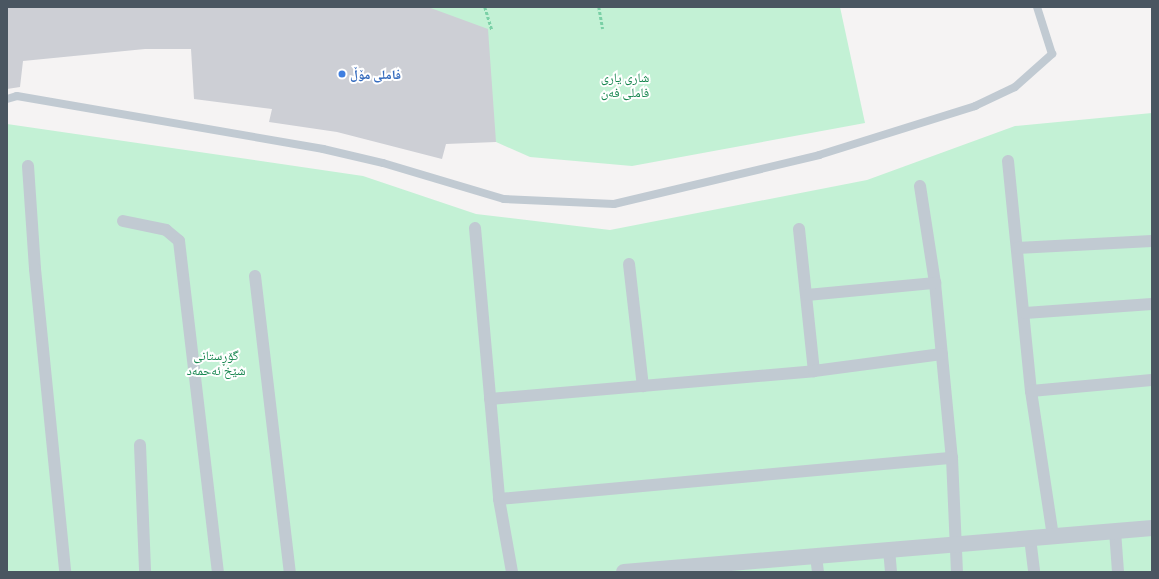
<!DOCTYPE html>
<meta charset="utf-8">
<style>
body{margin:0}
#map{position:relative;width:1159px;height:579px;overflow:hidden;background:#f5f3f3;font-family:Cabin,"Noto Naskh Arabic",sans-serif}
div>[style]{position:absolute}
[style*='--x']{left:calc(var(--x)*1px);top:calc(var(--y)*1px);width:calc(var(--w)*1px);rotate:calc(var(--a)*1deg)}
.green>*{inset:0;background:#c3f1d5}
.building>*{inset:0;background:#cdcfd5}
.path>*{height:2.5px;margin-top:-1.25px;transform-origin:0;background:repeating-linear-gradient(90deg,#7ad0a6 0 3px,transparent 0 5px)}
.service>*{height:8px;margin:-4px;padding:0 4px;transform-origin:4px;border-radius:4px;background:#c1cad2}
.pedestrian>*{height:12px;margin:-6px;padding:0 6px;transform-origin:6px;border-radius:6px;background:#c1cad2}
.minor>*{height:16px;margin:-8px;padding:0 8px;transform-origin:8px;border-radius:8px;background:#c1cad2}
.dots>*{width:11px;height:11px;translate:-50% -50%;box-sizing:border-box;border:2px solid #fff;border-radius:50%}
span{translate:-50% -50%;white-space:nowrap;text-align:center;line-height:1.15;-webkit-text-stroke:4px #fff;paint-order:stroke}
.shop-label{font-size:13px;color:#366cbe;font-weight:700}
.left{translate:0 -50%;text-align:left}
.park-label{font-size:13px;color:#17864f}
.frame{position:absolute;inset:0;border:8px solid #4a5661;pointer-events:none}
</style>
<div id="map">
<div class="green">
<i style="clip-path:polygon(428px 7px,840px 7px,865px 123px,632px 166px,530px 157px,496px 142px)"></i>
<i style="clip-path:polygon(1152px 113px,1152px 572px,7px 572px,7px 124px,363px 176px,476px 214px,610px 230px,867px 180px,1015px 126px)"></i>
</div>
<div class="building">
<i style="clip-path:polygon(7px 7px,428px 7px,488px 29px,496px 142px,446px 144px,442px 159px,337px 132px,269px 122px,272px 109px,194px 99px,191px 49px,145px 49px,23px 61px,20px 87px,7px 89px)"></i>
</div>
<div class="path">
<i style="--x:485;--y:7;--w:24;--a:73"></i>
<i style="--x:599;--y:7;--w:22;--a:80"></i>
</div>
<div class="service">
<i style="--x:7;--y:99;--w:10;--a:-17"></i>
<i style="--x:17;--y:96;--w:311;--a:9.8"></i>
<i style="--x:323;--y:149;--w:62;--a:13.1"></i>
<i style="--x:383;--y:163;--w:126;--a:16.6"></i>
<i style="--x:504;--y:199;--w:110;--a:2.6"></i>
<i style="--x:614;--y:204;--w:211;--a:-13.4"></i>
<i style="--x:819;--y:155;--w:164;--a:-17.4"></i>
<i style="--x:975;--y:106;--w:44;--a:-25.4"></i>
<i style="--x:1015;--y:87;--w:50;--a:-41.7"></i>
<i style="--x:1052;--y:54;--w:49;--a:-107.7"></i>
</div>
<div class="pedestrian">
<i style="--x:1008;--y:161;--w:231;--a:84.3"></i>
<i style="--x:1031;--y:391;--w:147;--a:81.4"></i>
<i style="--x:28;--y:166;--w:103;--a:86.1"></i>
<i style="--x:35;--y:269;--w:304;--a:84.3"></i>
<i style="--x:920;--y:186;--w:98;--a:81.2"></i>
<i style="--x:935;--y:283;--w:176;--a:84.5"></i>
<i style="--x:952;--y:458;--w:114;--a:87.5"></i>
<i style="--x:123;--y:221;--w:44;--a:11.8"></i>
<i style="--x:166;--y:230;--w:17;--a:40"></i>
<i style="--x:179;--y:241;--w:333;--a:83.3"></i>
<i style="--x:475;--y:228;--w:272;--a:84.9"></i>
<i style="--x:499;--y:499;--w:74;--a:79.9"></i>
<i style="--x:799;--y:229;--w:143;--a:84"></i>
<i style="--x:1017;--y:248;--w:135;--a:-3"></i>
<i style="--x:629;--y:264;--w:123;--a:83.5"></i>
<i style="--x:255;--y:276;--w:298;--a:83.3"></i>
<i style="--x:807;--y:295;--w:129;--a:-5.4"></i>
<i style="--x:1025;--y:313;--w:127;--a:-4.1"></i>
<i style="--x:1031;--y:391;--w:121;--a:-5.2"></i>
<i style="--x:490;--y:399;--w:325;--a:-4.9"></i>
<i style="--x:814;--y:371;--w:129;--a:-7.6"></i>
<i style="--x:140;--y:445;--w:127;--a:87.7"></i>
<i style="--x:499;--y:499;--w:455;--a:-5.2"></i>
<i style="--x:1115;--y:531;--w:41;--a:85.8"></i>
<i style="--x:1030;--y:538;--w:34;--a:83"></i>
<i style="--x:889;--y:549;--w:23;--a:85"></i>
<i style="--x:816;--y:556;--w:16;--a:83"></i>
</div>
<div class="minor">
<i style="--x:624;--y:572;--w:530;--a:-4.76"></i>
</div>
<div class="dots">
<i style="left:342px;top:74px;background:#3f7fe0"></i>
</div>
<div class="shop-label">
<span class="left" style="left:350px;top:74px">فاملی مۆڵ</span>
</div>
<div class="park-label">
<span style="left:625px;top:85px">شاری یاری<br>فاملی فەن</span>
<span style="left:216px;top:363px">گۆڕستانی<br>شێخ ئەحمەد</span>
</div>
<div class="frame"></div>
</div>
